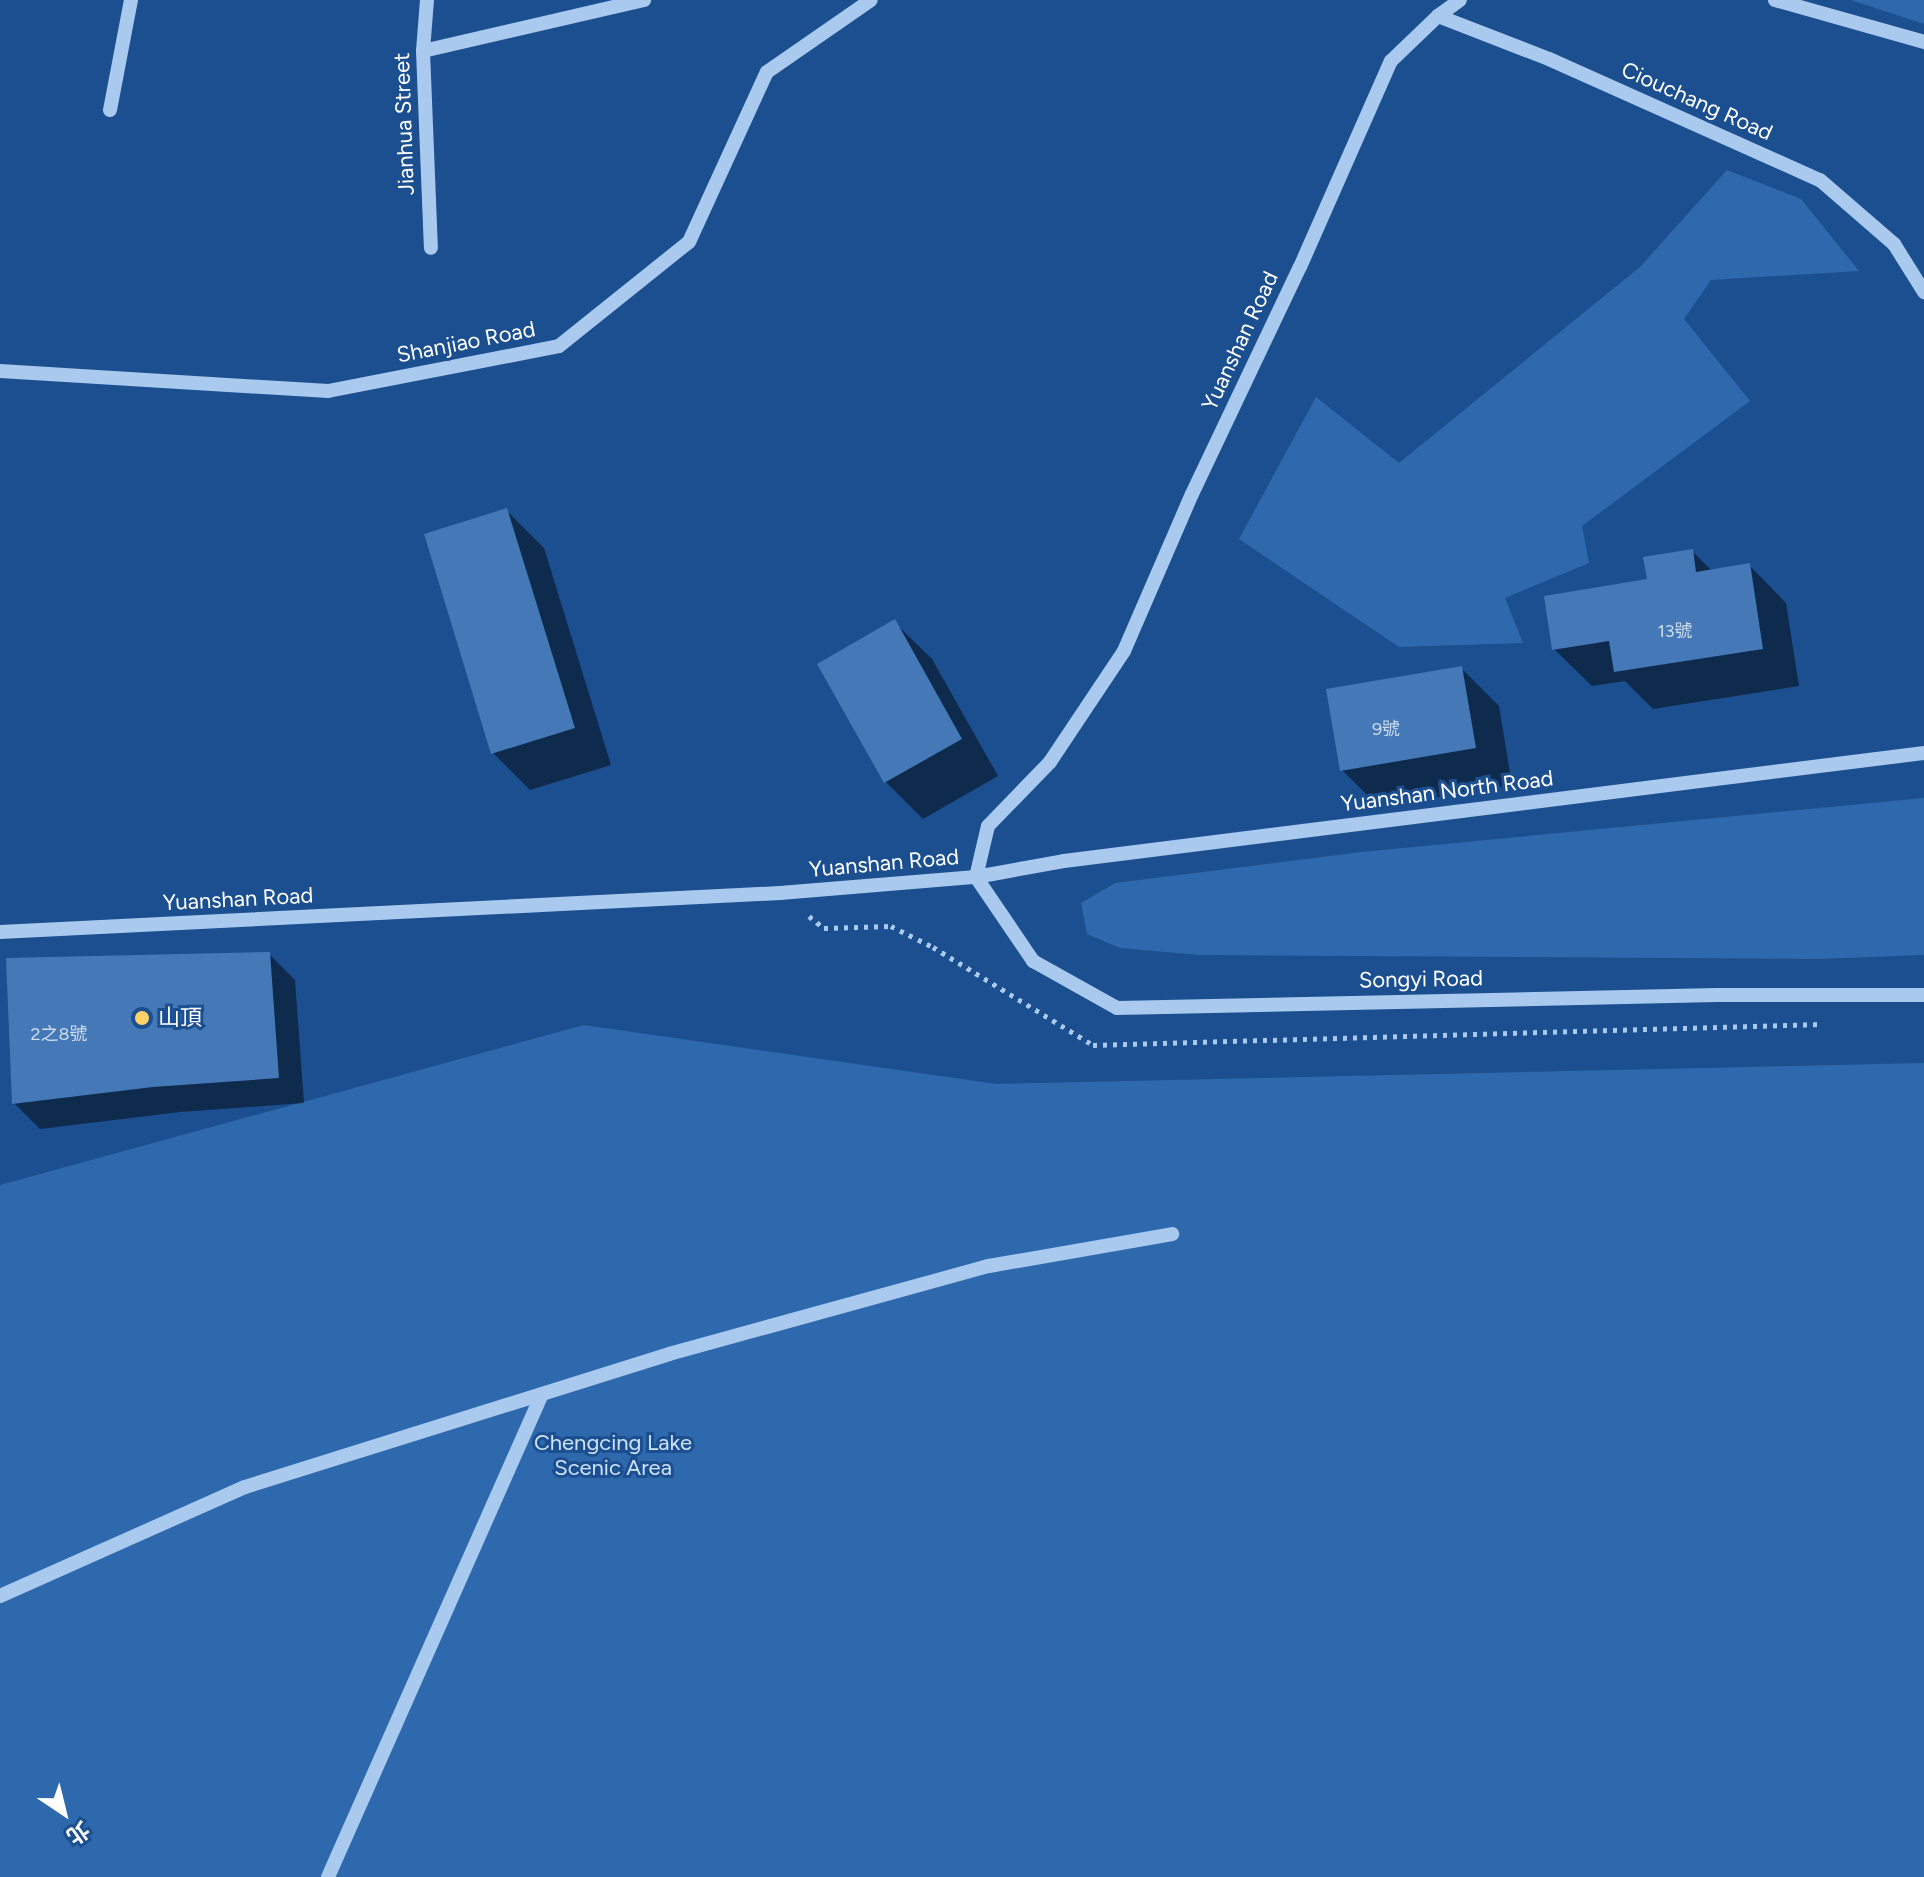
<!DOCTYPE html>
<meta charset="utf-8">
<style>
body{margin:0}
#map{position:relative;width:1924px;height:1877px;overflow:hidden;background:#1b4f8f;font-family:Figtree,"Noto Sans TC",sans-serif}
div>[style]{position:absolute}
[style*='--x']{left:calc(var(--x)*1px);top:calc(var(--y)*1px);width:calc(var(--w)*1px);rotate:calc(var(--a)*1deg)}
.green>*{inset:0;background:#2e69ad}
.shadow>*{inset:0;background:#0007}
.building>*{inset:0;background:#4478b7}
.path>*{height:5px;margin-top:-2.5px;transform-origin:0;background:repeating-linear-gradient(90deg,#a9c9ee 0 4px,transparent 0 10px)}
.minor>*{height:14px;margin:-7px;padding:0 7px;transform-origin:7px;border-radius:7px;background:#a9c9ee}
.dots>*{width:22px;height:22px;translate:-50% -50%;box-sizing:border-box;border:4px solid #1b4f8f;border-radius:50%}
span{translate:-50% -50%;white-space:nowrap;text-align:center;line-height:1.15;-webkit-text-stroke:6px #1b4f8f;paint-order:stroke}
.number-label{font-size:18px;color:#d0dded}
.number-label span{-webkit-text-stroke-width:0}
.street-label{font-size:22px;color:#fff}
.poi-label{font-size:22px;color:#fff}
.left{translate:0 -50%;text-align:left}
.park-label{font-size:22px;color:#cfe3fa}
.north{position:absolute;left:24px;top:1773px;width:80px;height:80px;-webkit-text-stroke:6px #1b4f8f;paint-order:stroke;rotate:145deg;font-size:22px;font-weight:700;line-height:32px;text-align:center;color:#fff}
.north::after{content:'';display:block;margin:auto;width:28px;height:36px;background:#fff;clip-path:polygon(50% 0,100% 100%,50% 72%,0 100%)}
</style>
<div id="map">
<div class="green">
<i style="clip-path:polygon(1851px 0,1924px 0,1924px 24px)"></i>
<i style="clip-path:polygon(1727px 170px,1801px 199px,1859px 271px,1711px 280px,1684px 319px,1750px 401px,1582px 526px,1589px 563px,1505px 598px,1523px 643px,1399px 647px,1239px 539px,1316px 397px,1399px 463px,1640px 267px)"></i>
<i style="clip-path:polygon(1924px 798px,1924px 955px,1820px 959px,1200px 955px,1120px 948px,1087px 934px,1081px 903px,1115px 883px,1361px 852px)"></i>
<i style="clip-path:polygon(584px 1025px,997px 1084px,1924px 1063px,1924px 1877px,0 1877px,0 1185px)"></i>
</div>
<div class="shadow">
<i style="clip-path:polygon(506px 510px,544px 548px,611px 765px,530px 790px,493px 753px)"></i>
<i style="clip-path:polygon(1692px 551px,1712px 571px,1749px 565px,1786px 603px,1799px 686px,1653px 709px,1625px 681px,1592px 686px,1554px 649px)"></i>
<i style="clip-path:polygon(894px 622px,932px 659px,998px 776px,923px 819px,886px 782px)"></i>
<i style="clip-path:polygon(1461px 668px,1499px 706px,1512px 785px,1379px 807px,1342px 770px)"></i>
<i style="clip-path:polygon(269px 954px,295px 980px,304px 1103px,180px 1112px,40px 1129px,14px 1103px)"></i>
</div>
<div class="building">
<i style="clip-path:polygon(507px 508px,575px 728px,491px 754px,424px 534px)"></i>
<i style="clip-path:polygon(1693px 549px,1696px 572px,1750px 563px,1763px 649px,1614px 672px,1609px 641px,1552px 650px,1544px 596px,1647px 579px,1643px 557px)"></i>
<i style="clip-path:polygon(895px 619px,962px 739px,884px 783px,817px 664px)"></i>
<i style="clip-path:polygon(1462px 666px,1476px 748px,1340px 771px,1326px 689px)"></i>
<i style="clip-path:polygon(270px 952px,279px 1078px,153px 1087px,12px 1104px,6px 958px)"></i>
</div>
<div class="path">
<i style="--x:809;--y:916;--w:19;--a:39"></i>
<i style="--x:824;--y:928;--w:67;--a:-1.7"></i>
<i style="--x:891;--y:926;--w:47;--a:26.6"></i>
<i style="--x:933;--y:947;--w:188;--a:31.5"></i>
<i style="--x:1093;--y:1045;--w:729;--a:-1.65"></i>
</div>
<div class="minor">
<i style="--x:427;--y:0;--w:51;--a:94.5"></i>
<i style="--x:423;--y:51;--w:197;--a:87.7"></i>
<i style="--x:1775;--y:0;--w:155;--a:15.7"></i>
<i style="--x:1438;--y:16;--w:119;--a:21.2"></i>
<i style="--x:1549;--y:59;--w:297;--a:24.1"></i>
<i style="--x:1820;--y:180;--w:98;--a:40.9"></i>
<i style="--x:1894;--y:244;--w:57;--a:58"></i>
<i style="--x:423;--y:51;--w:227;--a:-13"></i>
<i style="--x:110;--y:110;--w:112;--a:-79.2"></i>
<i style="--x:0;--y:371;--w:329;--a:3.5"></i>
<i style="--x:328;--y:391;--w:235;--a:-11"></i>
<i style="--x:559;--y:346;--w:166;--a:-38.7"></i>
<i style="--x:689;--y:242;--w:187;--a:-65.4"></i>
<i style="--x:767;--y:72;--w:126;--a:-34.7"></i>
<i style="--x:976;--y:877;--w:52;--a:-76.8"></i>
<i style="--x:988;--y:826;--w:89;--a:-45.9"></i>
<i style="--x:1050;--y:762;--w:133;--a:-56.3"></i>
<i style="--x:1124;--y:651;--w:171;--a:-66.6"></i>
<i style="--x:1192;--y:494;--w:251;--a:-64.6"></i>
<i style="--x:1300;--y:267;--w:225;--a:-66.2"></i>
<i style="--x:1391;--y:61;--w:65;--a:-43.8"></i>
<i style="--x:1438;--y:16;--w:27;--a:-36"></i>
<i style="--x:976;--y:877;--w:102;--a:55.8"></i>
<i style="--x:1033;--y:961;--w:96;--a:29.2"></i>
<i style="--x:1117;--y:1008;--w:600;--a:-1.24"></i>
<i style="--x:1717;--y:995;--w:207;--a:0"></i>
<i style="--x:0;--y:932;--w:781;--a:-2.86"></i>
<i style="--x:780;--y:893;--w:197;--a:-4.7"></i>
<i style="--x:976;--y:877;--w:89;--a:-10.3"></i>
<i style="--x:1064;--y:861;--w:867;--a:-7.16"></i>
<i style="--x:0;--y:1596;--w:268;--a:-24"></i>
<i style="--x:245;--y:1487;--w:444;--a:-17.4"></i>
<i style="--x:669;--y:1354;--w:332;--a:-15.4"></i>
<i style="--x:989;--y:1266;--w:186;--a:-9.9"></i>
<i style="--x:328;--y:1877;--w:528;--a:-66.1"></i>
</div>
<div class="dots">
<i style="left:142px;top:1018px;background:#ffd166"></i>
</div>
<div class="number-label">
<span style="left:1675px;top:631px">13號</span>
<span style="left:1386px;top:729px">9號</span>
<span style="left:59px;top:1034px">2之8號</span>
</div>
<div class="street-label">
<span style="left:1697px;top:101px;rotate:24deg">Ciouchang Road</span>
<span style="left:404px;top:124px;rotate:-92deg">Jianhua Street</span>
<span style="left:1240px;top:341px;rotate:-65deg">Yuanshan Road</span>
<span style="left:466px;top:342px;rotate:-11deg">Shanjiao Road</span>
<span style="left:1447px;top:791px;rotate:-7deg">Yuanshan North Road</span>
<span style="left:884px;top:863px;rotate:-5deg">Yuanshan Road</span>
<span style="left:238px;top:899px;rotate:-3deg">Yuanshan Road</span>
<span style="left:1421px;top:979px;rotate:-1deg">Songyi Road</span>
</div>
<div class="poi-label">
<span class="left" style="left:158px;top:1018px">山頂</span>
</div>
<div class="park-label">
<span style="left:613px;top:1455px">Chengcing Lake<br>Scenic Area</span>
</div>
<div class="north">北</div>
</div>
